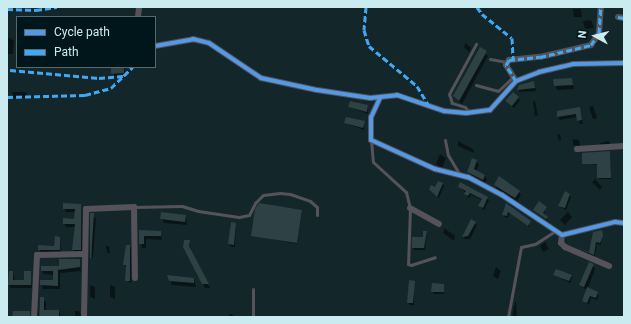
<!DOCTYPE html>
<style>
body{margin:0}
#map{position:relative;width:631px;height:324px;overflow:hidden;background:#13272a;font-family:Roboto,sans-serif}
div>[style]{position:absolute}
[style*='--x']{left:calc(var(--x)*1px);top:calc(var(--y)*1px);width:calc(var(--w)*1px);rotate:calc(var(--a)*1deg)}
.shadow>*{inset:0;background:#0007}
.building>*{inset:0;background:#2e4144}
.lane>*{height:3px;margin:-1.5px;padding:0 1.5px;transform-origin:1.5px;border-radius:1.5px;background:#555359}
.street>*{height:6px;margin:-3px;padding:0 3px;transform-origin:3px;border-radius:3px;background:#555359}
.quiet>*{height:3px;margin-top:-1.5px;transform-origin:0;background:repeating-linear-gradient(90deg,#3fa9f5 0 6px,transparent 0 9px)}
.cycleway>*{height:4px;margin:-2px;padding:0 2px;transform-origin:2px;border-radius:2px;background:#5399e6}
span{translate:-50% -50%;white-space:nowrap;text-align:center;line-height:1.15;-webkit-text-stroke:3px #00161a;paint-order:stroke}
.frame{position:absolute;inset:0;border:8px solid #caebef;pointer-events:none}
.legend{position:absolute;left:16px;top:16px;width:140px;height:52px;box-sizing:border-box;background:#00161a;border:1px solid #516b6f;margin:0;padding:5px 7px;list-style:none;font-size:12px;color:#caebef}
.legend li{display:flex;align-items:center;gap:8px;height:20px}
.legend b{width:20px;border:1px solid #516b6f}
.north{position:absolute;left:575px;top:16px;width:40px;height:40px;-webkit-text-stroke:3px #00161a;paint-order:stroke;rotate:277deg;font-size:11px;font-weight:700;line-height:16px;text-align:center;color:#caebef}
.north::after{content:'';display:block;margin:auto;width:14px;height:18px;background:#caebef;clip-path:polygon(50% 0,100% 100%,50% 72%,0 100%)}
</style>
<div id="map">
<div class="shadow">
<i style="clip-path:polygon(584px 7px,599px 7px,598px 8px)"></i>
<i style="clip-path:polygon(573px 9px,581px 9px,582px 17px,574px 17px)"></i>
<i style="clip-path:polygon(591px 20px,594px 28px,585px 29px,583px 21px)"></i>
<i style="clip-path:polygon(7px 37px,14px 40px,13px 54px,7px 54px)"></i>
<i style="clip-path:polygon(466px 43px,471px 48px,469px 52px,464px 47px)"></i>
<i style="clip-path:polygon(480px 49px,488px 56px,462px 104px,455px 98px)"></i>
<i style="clip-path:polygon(112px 67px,125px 67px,125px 75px,114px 76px)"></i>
<i style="clip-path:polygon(572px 79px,574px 89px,557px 90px,554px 80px)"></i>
<i style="clip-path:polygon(534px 82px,536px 91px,519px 92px,519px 86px)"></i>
<i style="clip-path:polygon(12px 92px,26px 92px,27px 98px,13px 98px)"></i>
<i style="clip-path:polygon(513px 93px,520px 100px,514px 108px,506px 101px)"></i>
<i style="clip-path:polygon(535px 101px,538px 115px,535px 116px,533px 102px)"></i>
<i style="clip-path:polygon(368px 106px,368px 114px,349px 107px)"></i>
<i style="clip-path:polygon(593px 106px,597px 118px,593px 119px,589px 107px)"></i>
<i style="clip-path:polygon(579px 109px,583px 124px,580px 124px,577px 117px,560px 120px,558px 117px)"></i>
<i style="clip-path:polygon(364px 122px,364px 130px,345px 123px)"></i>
<i style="clip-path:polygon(560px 134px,561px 140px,559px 141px,557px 135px)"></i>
<i style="clip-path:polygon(573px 139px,579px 140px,580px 146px,573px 145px)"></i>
<i style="clip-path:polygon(458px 141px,473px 149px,474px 153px,458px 146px)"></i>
<i style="clip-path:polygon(609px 141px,610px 145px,601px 145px,600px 143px)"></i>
<i style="clip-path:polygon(610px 152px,611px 179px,599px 179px,598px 165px,583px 163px)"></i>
<i style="clip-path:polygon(440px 154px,446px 158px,442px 168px,436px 164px)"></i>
<i style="clip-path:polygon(476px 161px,479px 165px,476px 172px,485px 176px,487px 180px,485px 183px,470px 176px,468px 172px)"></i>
<i style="clip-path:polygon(499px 178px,519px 192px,521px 195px,517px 201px,497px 189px,495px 185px)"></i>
<i style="clip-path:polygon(595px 179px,602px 187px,600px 190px,592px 182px)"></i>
<i style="clip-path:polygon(443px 184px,444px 186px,439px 198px,430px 189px)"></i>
<i style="clip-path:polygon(459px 187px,487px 198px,489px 200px,484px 210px,479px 206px,482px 200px,471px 195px,470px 198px,467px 197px,466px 193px)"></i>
<i style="clip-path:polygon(569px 195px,571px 197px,566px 210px,559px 206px)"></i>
<i style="clip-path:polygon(81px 204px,82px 253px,75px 253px,73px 250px,76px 227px,66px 227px,64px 224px,75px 220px,76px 212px,66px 212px,64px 209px)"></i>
<i style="clip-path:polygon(506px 205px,530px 222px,529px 227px,510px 213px,508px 218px,504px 217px)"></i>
<i style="clip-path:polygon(546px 207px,544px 215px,548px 221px,534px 210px)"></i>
<i style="clip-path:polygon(302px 211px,297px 244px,252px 235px)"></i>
<i style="clip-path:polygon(568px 212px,572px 217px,565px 225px,560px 220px)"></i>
<i style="clip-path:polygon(91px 214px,96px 218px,93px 258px,92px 257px)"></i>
<i style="clip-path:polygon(186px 216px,187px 225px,164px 223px,161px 218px)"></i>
<i style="clip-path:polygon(472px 221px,477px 225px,470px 239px,464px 239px)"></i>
<i style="clip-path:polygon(236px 224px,235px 247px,231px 247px,229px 244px)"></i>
<i style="clip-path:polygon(444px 228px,455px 236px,454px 241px,443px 233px)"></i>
<i style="clip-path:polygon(140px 231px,160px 232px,162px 240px,146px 239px,146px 248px,142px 248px)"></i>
<i style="clip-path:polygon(602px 231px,601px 245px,597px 244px,595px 256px,576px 248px,590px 253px,594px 233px)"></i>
<i style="clip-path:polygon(427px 232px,425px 250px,414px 250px,413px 247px,424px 238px)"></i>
<i style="clip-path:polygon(60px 238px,61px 254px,41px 254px,39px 246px,55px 247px)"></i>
<i style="clip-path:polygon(189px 241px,191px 251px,210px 288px,205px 288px,184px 247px)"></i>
<i style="clip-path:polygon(545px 242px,549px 249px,543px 252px,540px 246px)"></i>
<i style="clip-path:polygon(106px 246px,109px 246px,110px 253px,107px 253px)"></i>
<i style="clip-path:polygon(129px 246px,131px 248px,131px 283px,126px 280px,126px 267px,124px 265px)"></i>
<i style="clip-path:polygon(79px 260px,81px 271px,60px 273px,60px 289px,43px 289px,41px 281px,54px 281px,54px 275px,44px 274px,42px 271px)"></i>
<i style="clip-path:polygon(593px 265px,595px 269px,588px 288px,599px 295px,597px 300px,591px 298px,589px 305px,583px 301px,587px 291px,581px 285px)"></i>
<i style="clip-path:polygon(496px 267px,501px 271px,498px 279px,493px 276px)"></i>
<i style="clip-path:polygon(13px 272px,15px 281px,25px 281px,30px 272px,32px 288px,11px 288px,9px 285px)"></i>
<i style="clip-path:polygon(554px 275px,571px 276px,572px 278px,570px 283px)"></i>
<i style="clip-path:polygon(194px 278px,196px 287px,172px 285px,170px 281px)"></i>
<i style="clip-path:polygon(414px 282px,414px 305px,410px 305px,408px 303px)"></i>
<i style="clip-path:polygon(90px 285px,95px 287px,95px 299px,90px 297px)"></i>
<i style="clip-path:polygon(110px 285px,115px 287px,115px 299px,110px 297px)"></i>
<i style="clip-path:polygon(443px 285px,444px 294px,434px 294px,432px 291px)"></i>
<i style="clip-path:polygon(40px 298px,46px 302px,46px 311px,59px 311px,61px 317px,38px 317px)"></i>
<i style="clip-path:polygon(516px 302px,517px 317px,512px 317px,515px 302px)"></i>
<i style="clip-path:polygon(75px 311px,79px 311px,82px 317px,75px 317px)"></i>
<i style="clip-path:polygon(229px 314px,232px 314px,234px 317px,229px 317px)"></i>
<i style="clip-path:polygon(89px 316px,105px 317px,89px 317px)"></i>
</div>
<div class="building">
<i style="clip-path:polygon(480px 47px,487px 51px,459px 101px,453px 96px)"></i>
<i style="clip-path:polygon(111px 67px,124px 67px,124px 73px,111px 74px)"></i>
<i style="clip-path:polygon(572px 78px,573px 85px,554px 86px,553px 79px)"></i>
<i style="clip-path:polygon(534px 81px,535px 88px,517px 90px,519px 85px)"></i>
<i style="clip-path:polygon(513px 92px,519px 97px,512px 106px,505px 101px)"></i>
<i style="clip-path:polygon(350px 101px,368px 105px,367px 112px,348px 107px)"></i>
<i style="clip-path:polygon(580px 107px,582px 120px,577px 121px,576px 114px,557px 117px,557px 111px)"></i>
<i style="clip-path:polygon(346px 117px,365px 121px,363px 128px,344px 123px)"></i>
<i style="clip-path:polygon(610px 151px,611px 178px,597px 178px,597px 164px,582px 164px,582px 153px)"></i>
<i style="clip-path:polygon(472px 158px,477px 160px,474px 169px,485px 175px,483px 180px,467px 172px)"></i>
<i style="clip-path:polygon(499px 176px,520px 191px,515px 198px,494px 185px)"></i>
<i style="clip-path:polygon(438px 181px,443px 183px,437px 197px,429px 189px,431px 185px,435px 187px)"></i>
<i style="clip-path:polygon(460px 182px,488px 197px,483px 208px,478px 206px,482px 199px,470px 193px,468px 196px,464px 194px,466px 191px,458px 187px)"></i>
<i style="clip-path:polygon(565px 191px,570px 194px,565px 208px,558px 206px)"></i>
<i style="clip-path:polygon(539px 201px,547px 207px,543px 213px,548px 217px,546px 219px,533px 210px)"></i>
<i style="clip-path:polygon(63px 203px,81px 204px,81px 250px,72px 250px,75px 224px,63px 224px,63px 218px,74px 219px,75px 209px,63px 209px)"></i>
<i style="clip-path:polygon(259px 203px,302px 210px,297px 243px,251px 236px,255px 209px)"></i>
<i style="clip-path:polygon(506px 203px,531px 221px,528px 226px,508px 212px,507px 216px,502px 215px)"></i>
<i style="clip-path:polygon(161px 212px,186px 215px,185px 222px,160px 219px)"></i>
<i style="clip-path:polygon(90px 213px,94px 213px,91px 258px,90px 258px)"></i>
<i style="clip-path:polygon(471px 219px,476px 222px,468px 236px,462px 237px)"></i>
<i style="clip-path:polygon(231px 222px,236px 223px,234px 245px,228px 244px)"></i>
<i style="clip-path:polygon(139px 230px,161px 231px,161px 236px,144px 236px,144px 244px,139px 244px)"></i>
<i style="clip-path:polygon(602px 230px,603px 236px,600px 243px,596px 242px,594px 255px,574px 246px,589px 252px,593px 232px)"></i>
<i style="clip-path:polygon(423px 231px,427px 231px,424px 248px,412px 248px,412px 237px,423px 237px)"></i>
<i style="clip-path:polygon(55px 236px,60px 237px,60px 250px,38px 250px,38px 245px,54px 246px)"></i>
<i style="clip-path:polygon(184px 240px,190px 240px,189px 246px,209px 284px,202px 284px,183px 247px)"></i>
<i style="clip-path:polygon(126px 245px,130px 245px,130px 281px,125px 281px,126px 265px,123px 265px)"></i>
<i style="clip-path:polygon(59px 259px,80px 259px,80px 267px,58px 270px,58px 286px,40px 285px,40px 280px,53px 280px,53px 271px,41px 271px,41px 266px,59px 266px)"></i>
<i style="clip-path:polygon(589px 262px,594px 264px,584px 287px,579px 285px)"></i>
<i style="clip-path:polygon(556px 269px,572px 275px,569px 281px,553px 275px)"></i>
<i style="clip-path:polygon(9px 271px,13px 271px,13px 280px,24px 280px,24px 271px,31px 271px,31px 285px,8px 285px)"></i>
<i style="clip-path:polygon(167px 275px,194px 278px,194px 283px,169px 281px)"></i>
<i style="clip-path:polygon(409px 280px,415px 281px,413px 303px,407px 303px)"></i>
<i style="clip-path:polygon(432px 283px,444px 284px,444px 292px,431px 292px)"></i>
<i style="clip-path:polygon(587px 287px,598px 292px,596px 298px,590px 296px,587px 303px,582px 301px)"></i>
<i style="clip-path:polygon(40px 297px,44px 297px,44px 310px,59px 310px,59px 317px,39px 317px)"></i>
<i style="clip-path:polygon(13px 311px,30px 311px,30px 317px,12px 317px)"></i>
</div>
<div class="lane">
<i style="--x:490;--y:59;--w:17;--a:10"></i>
<i style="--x:476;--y:85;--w:23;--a:15"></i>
<i style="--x:498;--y:91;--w:21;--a:-43"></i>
<i style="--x:469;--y:112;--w:6;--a:-129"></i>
<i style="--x:465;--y:107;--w:14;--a:-163"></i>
<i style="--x:452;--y:103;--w:9;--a:-108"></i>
<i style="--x:449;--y:94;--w:57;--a:-61.6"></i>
<i style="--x:371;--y:140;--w:22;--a:85"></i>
<i style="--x:373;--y:162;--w:45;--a:42.3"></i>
<i style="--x:406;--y:192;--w:16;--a:76"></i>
<i style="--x:410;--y:208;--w:56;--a:92"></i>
<i style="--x:408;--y:264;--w:3;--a:18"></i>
<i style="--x:411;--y:265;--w:25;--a:-18"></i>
<i style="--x:445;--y:140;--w:15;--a:79"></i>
<i style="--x:448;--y:155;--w:21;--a:59"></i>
<i style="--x:134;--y:207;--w:48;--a:-1.2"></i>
<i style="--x:182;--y:206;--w:17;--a:17"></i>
<i style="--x:198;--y:211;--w:41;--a:8.3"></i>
<i style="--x:239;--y:217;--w:10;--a:-11"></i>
<i style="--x:249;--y:215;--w:13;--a:-63"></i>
<i style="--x:255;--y:203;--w:11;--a:-45"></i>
<i style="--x:263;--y:195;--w:17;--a:-7"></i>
<i style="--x:280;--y:193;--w:10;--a:6"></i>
<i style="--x:290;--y:194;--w:21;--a:19"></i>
<i style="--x:310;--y:201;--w:9;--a:41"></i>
<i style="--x:317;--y:207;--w:8;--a:90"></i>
<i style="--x:253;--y:317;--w:28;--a:-90"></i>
<i style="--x:508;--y:317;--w:71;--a:-79.5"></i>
<i style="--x:521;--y:247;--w:14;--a:-12"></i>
<i style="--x:535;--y:244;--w:24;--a:-33"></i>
</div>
<div class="street">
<i style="--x:138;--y:17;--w:10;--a:-84"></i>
<i style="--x:618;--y:17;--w:6;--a:9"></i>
<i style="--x:155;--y:46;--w:39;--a:-10"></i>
<i style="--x:193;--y:39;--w:16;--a:14"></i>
<i style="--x:209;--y:43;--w:63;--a:33.9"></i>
<i style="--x:261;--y:78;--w:57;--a:12.1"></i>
<i style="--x:317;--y:90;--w:54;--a:8.6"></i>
<i style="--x:370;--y:98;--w:27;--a:-6"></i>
<i style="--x:397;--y:95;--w:50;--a:18.8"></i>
<i style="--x:444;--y:111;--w:22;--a:5"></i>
<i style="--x:466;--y:113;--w:24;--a:-7"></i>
<i style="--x:490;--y:110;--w:39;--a:-48"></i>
<i style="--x:516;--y:81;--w:25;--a:-21"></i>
<i style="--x:539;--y:72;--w:35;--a:-13"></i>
<i style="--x:573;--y:64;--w:51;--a:-1.1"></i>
<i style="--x:516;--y:81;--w:19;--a:-122"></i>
<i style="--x:506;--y:65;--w:6;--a:-59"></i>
<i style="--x:509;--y:60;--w:31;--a:-6"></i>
<i style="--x:540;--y:57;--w:52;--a:-13.2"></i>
<i style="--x:591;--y:45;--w:14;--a:-56"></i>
<i style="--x:599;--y:33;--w:26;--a:-86"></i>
<i style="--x:380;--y:98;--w:21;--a:115"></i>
<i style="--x:371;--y:117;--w:23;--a:90"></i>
<i style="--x:371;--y:140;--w:70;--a:24.4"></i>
<i style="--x:435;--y:169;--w:34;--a:14"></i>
<i style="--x:468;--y:177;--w:38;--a:28"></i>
<i style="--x:502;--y:195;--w:72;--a:33.7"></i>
<i style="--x:562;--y:235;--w:55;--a:-13.8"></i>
<i style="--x:615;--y:222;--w:9;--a:6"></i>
<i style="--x:577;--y:149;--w:47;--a:-3.7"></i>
<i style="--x:410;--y:208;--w:33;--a:29"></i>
<i style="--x:562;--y:235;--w:8;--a:97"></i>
<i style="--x:561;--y:243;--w:6;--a:45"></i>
<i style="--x:565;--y:247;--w:48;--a:23.4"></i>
<i style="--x:34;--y:317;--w:62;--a:-87.2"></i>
<i style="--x:37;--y:255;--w:47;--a:-1.2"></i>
<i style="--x:84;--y:317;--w:108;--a:-88.9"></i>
<i style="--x:86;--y:209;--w:48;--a:-2.4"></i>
<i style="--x:134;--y:207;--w:71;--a:89.2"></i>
</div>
<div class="quiet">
<i style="--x:366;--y:7;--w:23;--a:95"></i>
<i style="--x:364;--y:30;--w:17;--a:73"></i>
<i style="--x:369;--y:46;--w:62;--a:39.8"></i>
<i style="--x:417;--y:86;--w:26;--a:59"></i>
<i style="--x:477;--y:7;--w:9;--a:54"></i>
<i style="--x:482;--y:14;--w:38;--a:39"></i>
<i style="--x:512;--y:38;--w:21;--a:87"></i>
<i style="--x:7;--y:9;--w:29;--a:2"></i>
<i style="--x:36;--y:10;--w:21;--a:-8"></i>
<i style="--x:618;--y:17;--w:6;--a:9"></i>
<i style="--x:10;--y:70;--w:89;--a:5.1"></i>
<i style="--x:99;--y:78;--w:24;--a:-5"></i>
<i style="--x:516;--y:81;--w:19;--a:-122"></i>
<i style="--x:506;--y:65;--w:6;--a:-59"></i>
<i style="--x:509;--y:60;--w:31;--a:-6"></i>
<i style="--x:540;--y:57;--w:52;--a:-13.2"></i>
<i style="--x:591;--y:45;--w:14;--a:-56"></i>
<i style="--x:599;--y:33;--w:26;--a:-86"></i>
<i style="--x:7;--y:97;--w:78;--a:-1.5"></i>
<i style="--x:85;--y:95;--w:27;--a:-15"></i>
<i style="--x:111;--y:88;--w:30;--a:-44"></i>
</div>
<div class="cycleway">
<i style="--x:155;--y:46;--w:39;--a:-10"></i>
<i style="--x:193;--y:39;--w:16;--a:14"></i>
<i style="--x:209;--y:43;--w:63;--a:33.9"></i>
<i style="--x:261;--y:78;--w:57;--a:12.1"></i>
<i style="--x:317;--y:90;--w:54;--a:8.6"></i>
<i style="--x:370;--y:98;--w:27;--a:-6"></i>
<i style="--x:397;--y:95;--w:50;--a:18.8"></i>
<i style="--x:444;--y:111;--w:22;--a:5"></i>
<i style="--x:466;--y:113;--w:24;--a:-7"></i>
<i style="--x:490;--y:110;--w:39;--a:-48"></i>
<i style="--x:516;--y:81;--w:25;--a:-21"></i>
<i style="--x:539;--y:72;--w:35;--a:-13"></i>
<i style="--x:573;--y:64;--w:51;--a:-1.1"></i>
<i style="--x:380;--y:98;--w:21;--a:115"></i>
<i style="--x:371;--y:117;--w:23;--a:90"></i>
<i style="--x:371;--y:140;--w:70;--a:24.4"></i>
<i style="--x:435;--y:169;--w:34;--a:14"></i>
<i style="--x:468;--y:177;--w:38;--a:28"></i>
<i style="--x:502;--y:195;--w:72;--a:33.7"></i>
<i style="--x:562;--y:235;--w:55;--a:-13.8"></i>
<i style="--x:615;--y:222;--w:9;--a:6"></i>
</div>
<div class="frame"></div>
<ul class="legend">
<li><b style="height:5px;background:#5399e6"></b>Cycle path</li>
<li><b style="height:5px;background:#3fa9f5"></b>Path</li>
</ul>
<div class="north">N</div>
</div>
